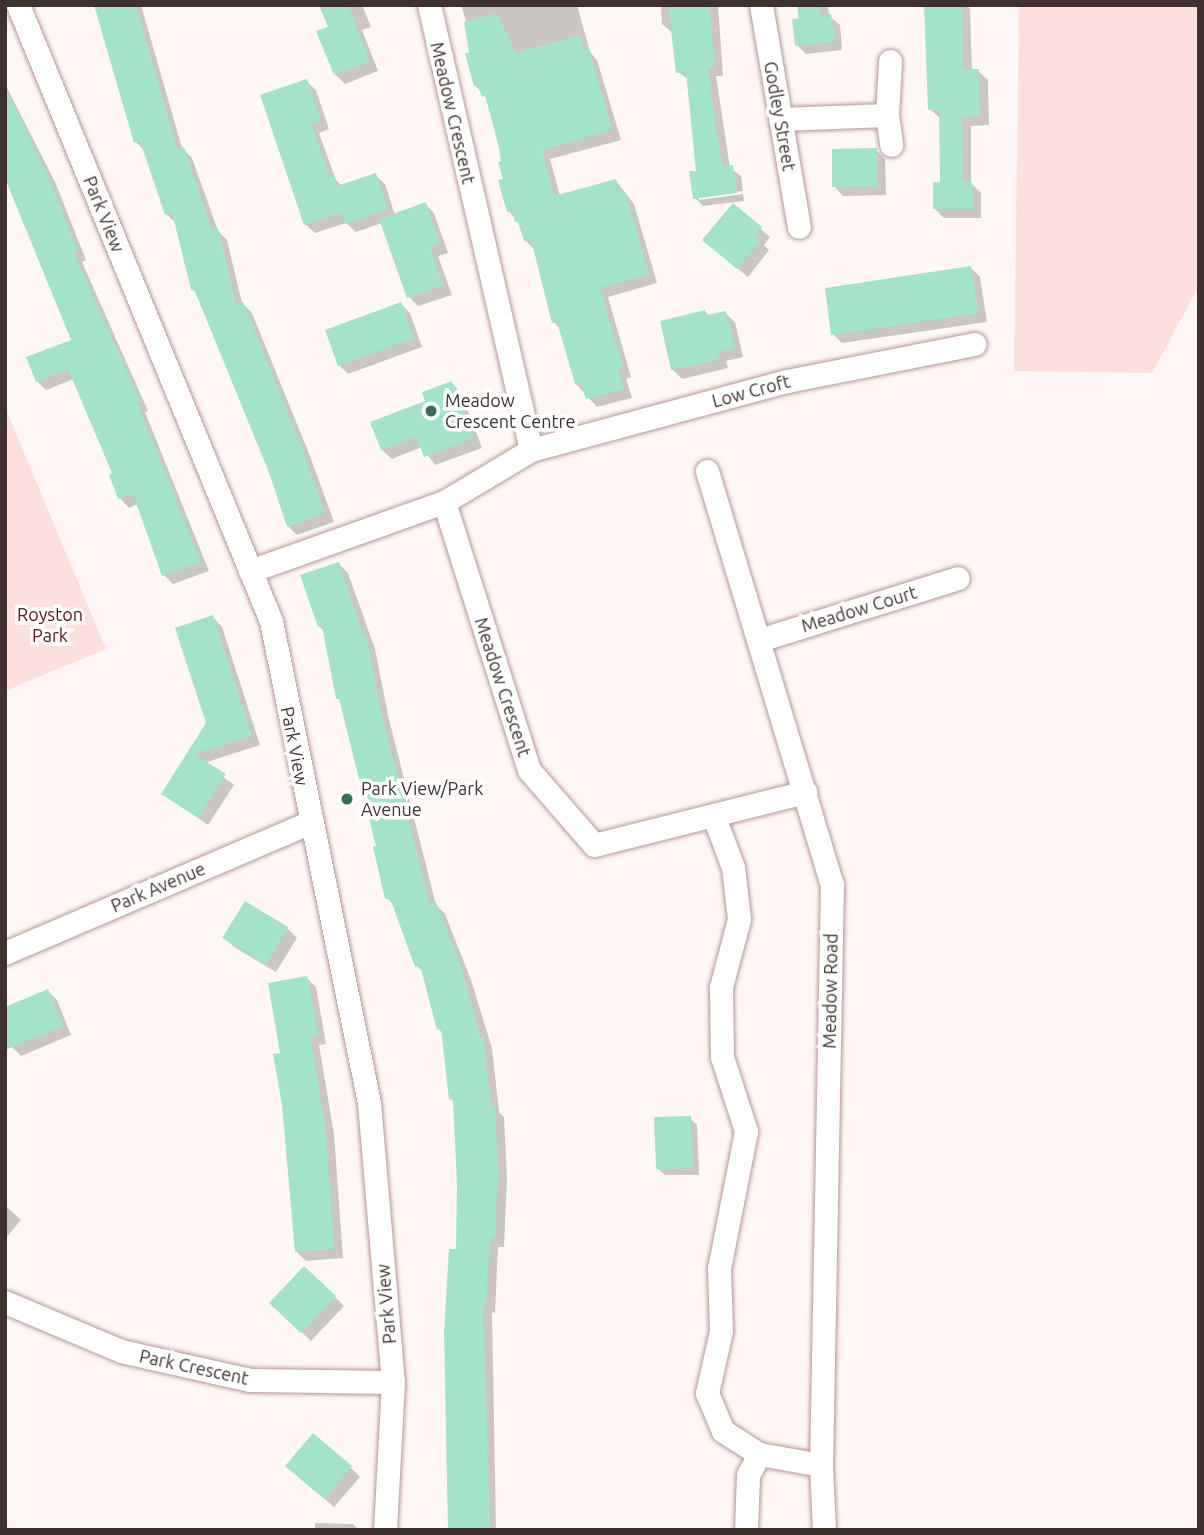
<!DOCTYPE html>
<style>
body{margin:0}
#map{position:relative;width:1204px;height:1535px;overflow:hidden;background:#fef7f6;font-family:Ubuntu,sans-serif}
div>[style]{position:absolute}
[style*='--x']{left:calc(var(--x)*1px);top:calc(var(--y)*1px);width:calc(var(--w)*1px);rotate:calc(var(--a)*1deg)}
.green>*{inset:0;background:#fddfdd}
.shadow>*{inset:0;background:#0003}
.building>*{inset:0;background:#a3e3ca}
.roads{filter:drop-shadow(0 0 2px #b69795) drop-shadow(0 0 2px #b69795)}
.street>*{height:23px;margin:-11.5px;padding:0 11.5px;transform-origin:11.5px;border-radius:11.5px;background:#fff}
.dots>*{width:19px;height:19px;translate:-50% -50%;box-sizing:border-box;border:4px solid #fff;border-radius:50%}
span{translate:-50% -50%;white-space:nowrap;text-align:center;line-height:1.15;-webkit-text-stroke:7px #fff;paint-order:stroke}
.street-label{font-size:18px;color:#3e3130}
.poi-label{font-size:18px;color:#3e3130}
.left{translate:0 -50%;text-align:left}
.park-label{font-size:18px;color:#5c1319}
.frame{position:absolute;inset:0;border:7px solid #3e3130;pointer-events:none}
</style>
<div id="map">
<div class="green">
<i style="clip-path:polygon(1019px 5px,1199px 5px,1199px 286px,1152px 373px,1014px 371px)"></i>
<i style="clip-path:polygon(5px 407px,106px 649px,5px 691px)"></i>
</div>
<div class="shadow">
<i style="clip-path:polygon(96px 5px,141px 5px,182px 148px,192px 158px,218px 231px,227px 240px,242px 303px,252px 313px,310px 456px,334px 522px,297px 535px,288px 526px,272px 474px,199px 295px,192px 289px,176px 223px,166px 214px,145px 151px,136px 142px)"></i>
<i style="clip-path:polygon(321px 5px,362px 5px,371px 27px,362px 30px,378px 71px,345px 84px,335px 74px,330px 28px)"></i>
<i style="clip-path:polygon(461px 5px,577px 5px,590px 52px,597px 60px,621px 140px,550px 159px,560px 196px,616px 181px,634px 204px,657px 283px,608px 297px,631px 377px,626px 379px,632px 398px,597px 407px,576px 384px,561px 330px,554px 322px,535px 250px,525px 240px,521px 226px,509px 211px,503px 163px,488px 100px,475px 85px,466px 21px)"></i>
<i style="clip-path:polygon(661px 5px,718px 5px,723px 76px,716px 76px,730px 168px,741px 176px,743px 191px,699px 196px,699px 200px,743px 194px,744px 201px,703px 206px,695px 198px,698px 172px,689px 80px,678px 72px,673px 33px,662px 24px)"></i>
<i style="clip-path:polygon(799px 5px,828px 5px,829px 16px,840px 25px,842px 50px,806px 54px,797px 45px)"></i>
<i style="clip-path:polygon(926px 5px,967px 5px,970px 9px,972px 71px,978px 71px,988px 80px,989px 125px,971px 126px,971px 183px,981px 193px,981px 218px,944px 218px,935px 209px,942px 183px,941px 119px,930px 109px)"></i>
<i style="clip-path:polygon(306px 81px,316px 90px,329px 129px,319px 133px,336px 180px,342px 186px,375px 175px,385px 184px,395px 215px,425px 204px,434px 213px,448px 253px,438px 256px,452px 295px,418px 306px,409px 297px,382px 223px,356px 232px,346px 223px,315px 233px,305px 224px)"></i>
<i style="clip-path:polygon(5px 84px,56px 184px,86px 260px,82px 262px,148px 411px,145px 412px,209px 571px,173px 584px,164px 575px,138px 504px,129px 508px,120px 498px,115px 474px,74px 379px,46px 390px,37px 381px,74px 341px,5px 174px)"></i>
<i style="clip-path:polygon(876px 150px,885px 159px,886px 195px,843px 196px,834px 186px)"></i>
<i style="clip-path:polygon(733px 206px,770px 237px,764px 245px,769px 250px,748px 277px,714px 249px)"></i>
<i style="clip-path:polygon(970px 267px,980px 277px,987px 322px,842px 343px,833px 334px)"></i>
<i style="clip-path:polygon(401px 304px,410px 313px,422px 347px,348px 374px,339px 365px)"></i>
<i style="clip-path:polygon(705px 312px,709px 316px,725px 313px,735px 322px,743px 357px,726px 361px,728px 368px,682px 379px,672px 369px)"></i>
<i style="clip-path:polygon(451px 383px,461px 392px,482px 448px,435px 465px,422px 447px,392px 459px,382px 450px,372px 423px,428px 402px)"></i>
<i style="clip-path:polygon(339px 564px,348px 573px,375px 649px,388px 715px,436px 905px,445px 914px,471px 980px,492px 1048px,499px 1112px,504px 1117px,507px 1178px,504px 1247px,498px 1247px,495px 1313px,492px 1312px,496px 1530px,449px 1530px,459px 1185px,455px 1103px,451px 1099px,443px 1034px,439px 1029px,424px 973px,417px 966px,395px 906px,387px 898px,378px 847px,341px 702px,338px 698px,325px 632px,319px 626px)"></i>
<i style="clip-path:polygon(213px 617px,222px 627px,260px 745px,204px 763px,234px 785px,208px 825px,164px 794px,208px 724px)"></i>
<i style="clip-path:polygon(245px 904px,287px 928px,297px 938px,276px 972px,234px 947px,225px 938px)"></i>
<i style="clip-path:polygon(307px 978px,316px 987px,326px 1044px,319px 1045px,334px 1134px,343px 1258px,306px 1261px,296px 1251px)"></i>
<i style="clip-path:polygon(48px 991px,57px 1000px,71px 1035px,21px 1056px,12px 1047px)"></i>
<i style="clip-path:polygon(690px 1118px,697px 1125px,699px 1175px,665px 1175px,657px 1168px)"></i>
<i style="clip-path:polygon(5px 1205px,21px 1220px,5px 1239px)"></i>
<i style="clip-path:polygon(335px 1297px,344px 1306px,311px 1341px,271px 1303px)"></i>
<i style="clip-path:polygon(287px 1466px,351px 1468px,360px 1477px,334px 1507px)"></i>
<i style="clip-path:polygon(315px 1523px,353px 1524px,359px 1530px,315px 1530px)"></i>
</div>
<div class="building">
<i style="clip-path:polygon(94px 5px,136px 5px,177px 149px,184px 147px,212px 230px,218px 228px,236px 304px,243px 302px,301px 445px,325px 513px,287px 527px,270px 475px,194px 289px,191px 290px,172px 212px,165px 215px,140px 141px,134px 143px)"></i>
<i style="clip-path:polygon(319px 5px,348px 5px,370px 61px,334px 75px,316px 31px,328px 27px)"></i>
<i style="clip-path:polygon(668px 5px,709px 5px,715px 68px,708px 68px,716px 130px,723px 167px,733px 165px,737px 193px,693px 199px,689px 171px,696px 171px,686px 72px,676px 73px)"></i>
<i style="clip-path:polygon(797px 5px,820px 5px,821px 15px,831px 14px,835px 41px,795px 46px,792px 19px,799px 18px)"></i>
<i style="clip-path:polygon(924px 5px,962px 5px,963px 69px,979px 69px,980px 116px,962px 117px,963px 182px,972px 182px,973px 209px,933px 209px,933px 182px,940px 182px,939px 110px,928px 110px)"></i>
<i style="clip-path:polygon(497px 13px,516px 53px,580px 35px,584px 50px,589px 48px,612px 130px,542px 150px,554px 196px,616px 179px,620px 193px,625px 192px,649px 274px,600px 288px,623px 368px,618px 369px,624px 389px,586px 399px,581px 383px,575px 384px,557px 322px,552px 323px,531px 239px,524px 241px,518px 222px,515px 222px,512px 211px,507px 212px,498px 180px,503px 179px,498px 162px,501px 161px,499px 148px,485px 95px,482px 97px,478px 85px,474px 86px,465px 54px,469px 52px,464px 22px)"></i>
<i style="clip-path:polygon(307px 79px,321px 120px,311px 123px,330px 177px,334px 175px,337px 186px,376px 173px,388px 209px,345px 224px,341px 212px,304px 225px,260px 95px)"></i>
<i style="clip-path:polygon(5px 87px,47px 173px,78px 251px,74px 253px,140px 401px,137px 402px,201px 562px,162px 576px,133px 494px,118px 499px,109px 475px,112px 473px,68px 369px,36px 382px,26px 357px,71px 340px,5px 178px)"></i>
<i style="clip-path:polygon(877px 148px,877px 186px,832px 187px,832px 149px)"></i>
<i style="clip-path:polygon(426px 202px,440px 243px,430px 247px,443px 285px,407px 298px,379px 219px)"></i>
<i style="clip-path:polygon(733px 203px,762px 227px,756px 235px,761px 240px,737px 269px,702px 240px)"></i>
<i style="clip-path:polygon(971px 266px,978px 313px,831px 335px,825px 288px)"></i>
<i style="clip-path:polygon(401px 302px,414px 338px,338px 366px,325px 330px)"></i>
<i style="clip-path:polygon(705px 310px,707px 315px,726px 311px,735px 348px,718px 352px,720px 359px,671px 370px,660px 321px)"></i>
<i style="clip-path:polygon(452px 381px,474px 438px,424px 457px,416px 437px,381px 450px,370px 422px,425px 401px,422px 392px)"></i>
<i style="clip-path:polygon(339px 562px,364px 638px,367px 637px,379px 704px,430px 905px,436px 902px,462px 969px,480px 1037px,483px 1037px,491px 1106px,495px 1106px,498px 1168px,495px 1238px,490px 1238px,486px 1304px,483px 1304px,490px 1530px,448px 1530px,444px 1332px,449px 1249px,456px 1249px,457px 1185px,453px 1099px,449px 1100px,441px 1029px,437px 1030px,420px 965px,415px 967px,390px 898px,385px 899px,373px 847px,376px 846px,339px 699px,336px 699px,322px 626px,318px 627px,300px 575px)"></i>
<i style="clip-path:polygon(213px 615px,252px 736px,194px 754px,226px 774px,198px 818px,161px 794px,206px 723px,175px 628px)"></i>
<i style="clip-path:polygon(245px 901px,288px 927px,266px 964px,222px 938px)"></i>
<i style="clip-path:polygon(307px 976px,318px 1035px,310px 1036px,325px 1124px,334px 1249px,295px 1252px,282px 1105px,273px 1054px,280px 1053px,268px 983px)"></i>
<i style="clip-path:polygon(48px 989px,63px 1026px,5px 1050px,5px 1007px)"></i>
<i style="clip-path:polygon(691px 1116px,693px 1168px,656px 1169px,654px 1117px)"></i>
<i style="clip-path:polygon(304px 1266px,336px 1296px,301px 1333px,269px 1303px)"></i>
<i style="clip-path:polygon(313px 1433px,352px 1466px,324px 1499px,285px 1466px)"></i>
</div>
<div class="roads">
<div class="street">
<i style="--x:18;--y:5;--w:666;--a:67.67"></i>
<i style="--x:271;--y:621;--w:492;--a:78.5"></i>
<i style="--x:369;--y:1103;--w:280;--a:85.1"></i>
<i style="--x:393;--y:1382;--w:148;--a:93.1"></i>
<i style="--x:761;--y:5;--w:225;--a:80.3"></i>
<i style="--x:887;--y:115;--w:30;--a:82"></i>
<i style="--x:780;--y:119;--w:107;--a:-2.1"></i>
<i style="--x:887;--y:115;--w:54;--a:-86.8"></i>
<i style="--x:531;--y:450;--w:265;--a:-15.1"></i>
<i style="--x:787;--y:381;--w:191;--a:-11.2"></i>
<i style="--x:707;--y:471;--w:432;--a:73.2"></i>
<i style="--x:832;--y:884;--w:581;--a:91.08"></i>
<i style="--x:821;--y:1465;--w:65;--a:87.4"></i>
<i style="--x:444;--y:502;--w:281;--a:72.4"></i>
<i style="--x:529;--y:770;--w:99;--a:49.1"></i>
<i style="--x:594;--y:845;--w:218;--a:-14.1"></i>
<i style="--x:250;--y:571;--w:206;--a:-19.6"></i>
<i style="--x:444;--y:502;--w:101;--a:-30.9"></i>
<i style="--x:531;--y:450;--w:457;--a:-102.9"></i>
<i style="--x:759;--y:640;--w:208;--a:-17.3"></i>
<i style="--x:714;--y:817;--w:53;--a:69.2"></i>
<i style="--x:733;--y:867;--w:52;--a:83.4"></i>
<i style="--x:739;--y:919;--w:70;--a:104.8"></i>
<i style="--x:721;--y:987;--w:70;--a:89.2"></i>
<i style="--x:722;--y:1057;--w:78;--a:72"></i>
<i style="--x:746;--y:1131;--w:140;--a:101.1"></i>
<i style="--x:719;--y:1268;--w:63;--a:88.2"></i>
<i style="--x:721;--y:1331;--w:64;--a:102.7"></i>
<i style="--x:707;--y:1393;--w:41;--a:67.2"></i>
<i style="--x:723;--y:1431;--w:43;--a:32.6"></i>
<i style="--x:759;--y:1454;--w:63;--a:10.1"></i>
<i style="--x:5;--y:953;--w:332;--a:-23.2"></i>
<i style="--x:5;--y:1302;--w:126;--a:22.9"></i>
<i style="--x:121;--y:1351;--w:132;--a:12.7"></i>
<i style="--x:250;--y:1380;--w:143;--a:0.8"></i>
<i style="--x:746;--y:1530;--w:55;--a:-87.9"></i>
<i style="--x:748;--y:1475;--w:24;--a:-62"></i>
</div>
</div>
<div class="dots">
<i style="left:431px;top:411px;background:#336f5a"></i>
<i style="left:347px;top:799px;background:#336f5a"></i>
</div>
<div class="street-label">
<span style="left:453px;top:113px;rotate:77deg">Meadow Crescent</span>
<span style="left:780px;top:116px;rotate:80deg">Godley Street</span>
<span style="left:104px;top:214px;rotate:68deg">Park View</span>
<span style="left:751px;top:391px;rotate:-15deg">Low Croft</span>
<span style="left:859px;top:609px;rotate:-17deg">Meadow Court</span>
<span style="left:503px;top:687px;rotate:72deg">Meadow Crescent</span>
<span style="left:295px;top:746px;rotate:79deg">Park View</span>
<span style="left:158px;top:887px;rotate:-23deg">Park Avenue</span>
<span style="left:830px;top:991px;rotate:-89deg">Meadow Road</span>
<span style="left:386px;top:1304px;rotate:-95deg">Park View</span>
<span style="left:194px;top:1367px;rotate:12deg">Park Crescent</span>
</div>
<div class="poi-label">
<span class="left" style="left:445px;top:411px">Meadow<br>Crescent Centre</span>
<span class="left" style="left:361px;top:799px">Park View/Park<br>Avenue</span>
</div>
<div class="park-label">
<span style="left:50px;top:625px">Royston<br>Park</span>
</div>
<div class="frame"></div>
</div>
